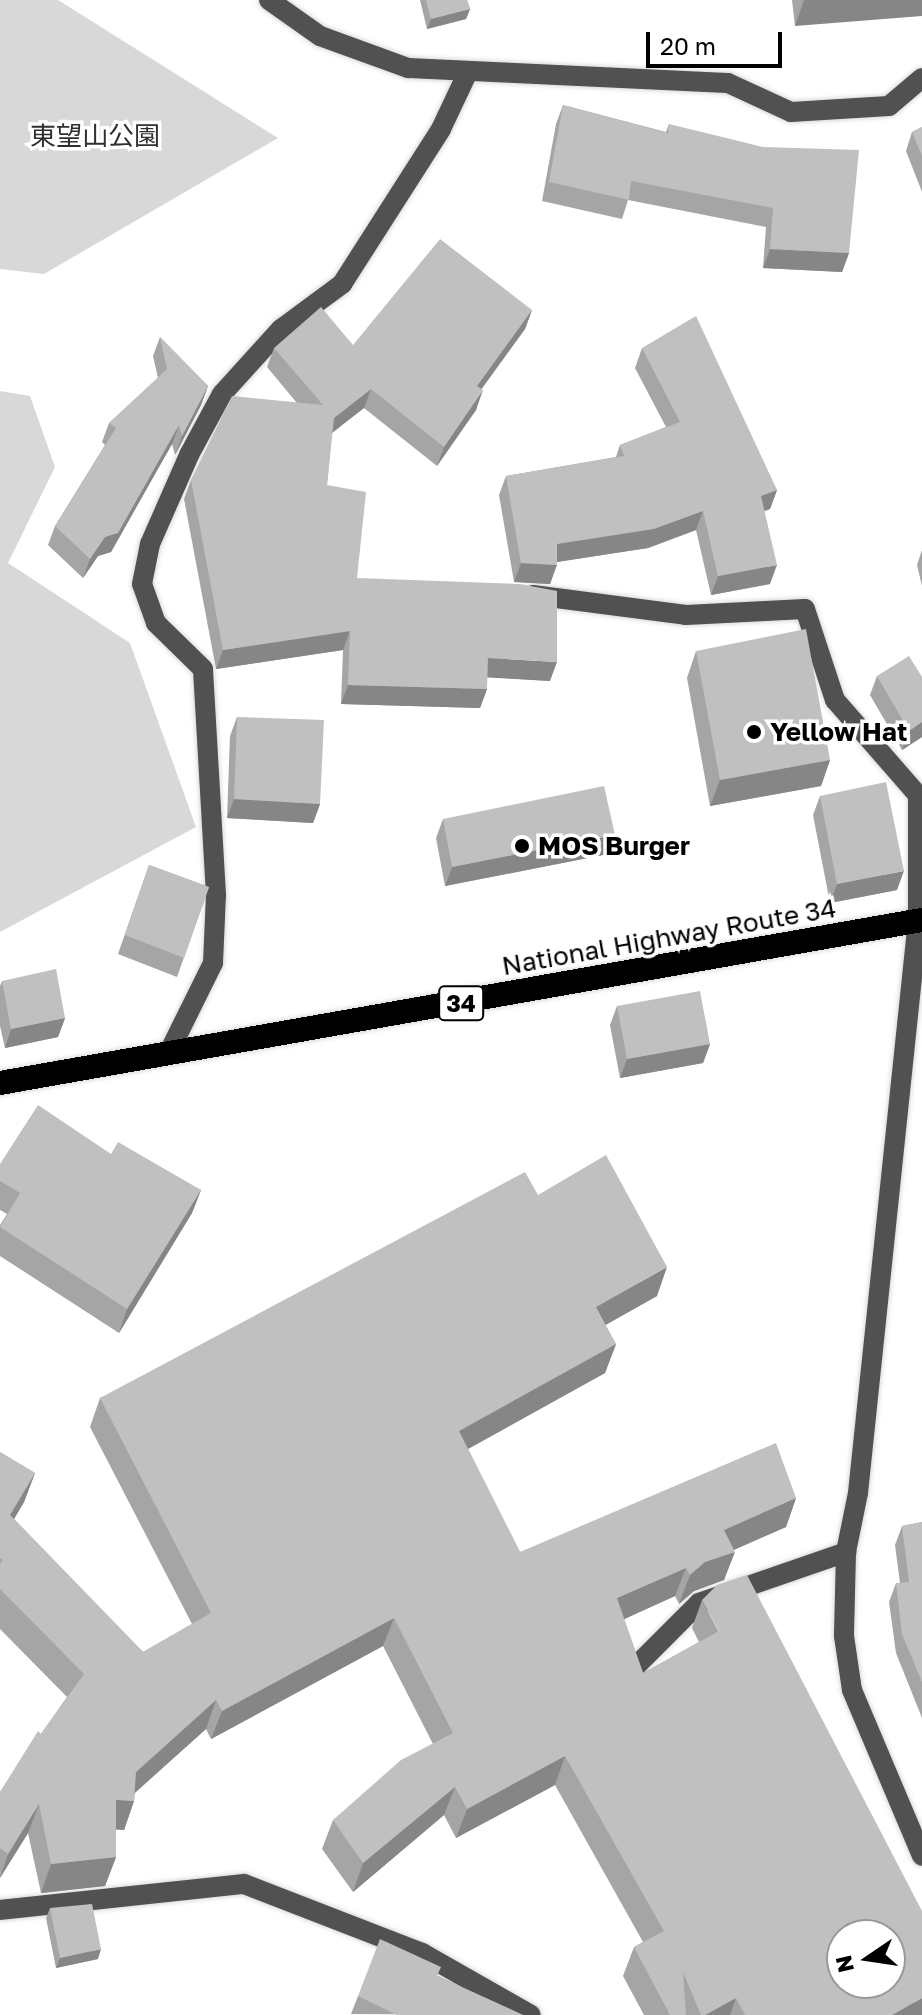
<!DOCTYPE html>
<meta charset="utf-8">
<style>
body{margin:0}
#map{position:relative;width:922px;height:2015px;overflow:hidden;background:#fff;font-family:"Golos Text","Noto Sans JP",sans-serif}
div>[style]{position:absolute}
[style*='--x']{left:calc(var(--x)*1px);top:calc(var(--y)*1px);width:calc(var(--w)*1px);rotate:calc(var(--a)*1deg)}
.green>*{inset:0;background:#d8d8d8}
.roads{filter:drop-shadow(0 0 2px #dbdbdb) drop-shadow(0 0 2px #dbdbdb)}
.minor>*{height:20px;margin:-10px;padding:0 10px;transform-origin:10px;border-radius:10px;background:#515151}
.highway>*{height:24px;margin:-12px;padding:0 12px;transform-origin:12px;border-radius:12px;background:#000}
.wall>*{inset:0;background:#a5a5a5}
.shaded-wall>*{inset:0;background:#868686}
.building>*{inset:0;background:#c0c0c0}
.dots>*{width:22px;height:22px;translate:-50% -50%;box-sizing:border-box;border:4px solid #fff;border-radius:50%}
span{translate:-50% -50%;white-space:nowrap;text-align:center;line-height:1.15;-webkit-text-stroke:7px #fff;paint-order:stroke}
.shield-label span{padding:2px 6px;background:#fff;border:2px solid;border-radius:6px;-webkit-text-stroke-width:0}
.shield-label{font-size:24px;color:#000;font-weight:700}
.park-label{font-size:26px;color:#2f2f2f}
.poi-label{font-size:26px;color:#000;font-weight:700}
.left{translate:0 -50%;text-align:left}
.street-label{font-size:26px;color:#000}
.north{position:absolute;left:826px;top:1919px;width:80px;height:80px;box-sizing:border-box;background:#fff;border:2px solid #999;border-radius:50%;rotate:257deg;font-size:22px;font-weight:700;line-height:32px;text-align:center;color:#000}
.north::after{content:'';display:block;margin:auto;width:28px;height:36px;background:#000;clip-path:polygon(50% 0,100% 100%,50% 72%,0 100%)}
.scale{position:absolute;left:646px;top:32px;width:136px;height:36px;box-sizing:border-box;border:4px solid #000;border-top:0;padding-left:10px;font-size:24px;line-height:28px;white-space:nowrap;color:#000;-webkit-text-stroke:6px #fff;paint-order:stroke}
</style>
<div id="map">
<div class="green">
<i style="clip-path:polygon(0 0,58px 0,278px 138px,44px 274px,0 269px)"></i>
<i style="clip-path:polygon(0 391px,30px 396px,55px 467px,8px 563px,130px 643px,196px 827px,0 932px)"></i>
</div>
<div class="roads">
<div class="minor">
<i style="--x:269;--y:0;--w:62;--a:35.2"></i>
<i style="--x:320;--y:36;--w:94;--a:20"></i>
<i style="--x:408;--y:68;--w:320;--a:2.7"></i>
<i style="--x:728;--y:83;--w:69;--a:24.7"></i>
<i style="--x:791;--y:112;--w:98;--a:-3.5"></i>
<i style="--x:889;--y:106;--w:43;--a:-40.3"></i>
<i style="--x:533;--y:595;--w:154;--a:7.4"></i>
<i style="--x:686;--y:615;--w:119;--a:-2.9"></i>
<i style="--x:805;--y:609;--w:96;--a:71.8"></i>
<i style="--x:835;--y:700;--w:126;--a:48.9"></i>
<i style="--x:918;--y:795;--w:125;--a:90"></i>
<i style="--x:918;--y:920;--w:576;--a:95.98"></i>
<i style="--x:858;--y:1493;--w:60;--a:101.5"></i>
<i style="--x:846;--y:1552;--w:84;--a:91.4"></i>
<i style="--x:844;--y:1636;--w:55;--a:81.6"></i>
<i style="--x:852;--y:1690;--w:180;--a:67.1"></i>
<i style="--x:168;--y:1054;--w:102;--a:-63.7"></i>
<i style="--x:213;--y:963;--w:68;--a:-87.5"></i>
<i style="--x:216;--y:895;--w:226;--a:-93.3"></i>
<i style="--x:203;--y:669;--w:66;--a:-135.6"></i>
<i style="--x:156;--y:623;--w:41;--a:-109.7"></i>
<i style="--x:142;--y:584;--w:41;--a:-78.7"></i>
<i style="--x:150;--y:544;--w:97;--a:-66.3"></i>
<i style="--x:189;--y:455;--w:69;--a:-61.6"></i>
<i style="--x:222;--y:394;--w:88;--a:-47.8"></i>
<i style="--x:281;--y:329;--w:76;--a:-36.4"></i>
<i style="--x:342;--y:284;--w:184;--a:-57.4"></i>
<i style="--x:441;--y:129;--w:61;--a:-64.7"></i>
<i style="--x:636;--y:1666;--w:89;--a:-45"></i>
<i style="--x:699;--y:1603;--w:156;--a:-19.1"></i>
<i style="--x:0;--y:1910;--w:245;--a:-6.1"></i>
<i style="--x:244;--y:1884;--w:191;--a:21.2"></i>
<i style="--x:422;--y:1953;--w:125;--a:29.6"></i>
</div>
<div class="highway">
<i style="--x:0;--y:1083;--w:936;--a:-10.03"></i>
</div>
</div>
<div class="wall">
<i style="clip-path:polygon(420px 0,467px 0,470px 9px,466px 19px,427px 29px)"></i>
<i style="clip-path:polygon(792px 0,922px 0,795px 26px)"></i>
<i style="clip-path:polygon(563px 105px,666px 132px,669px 124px,849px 253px,842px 272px,763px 268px,766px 227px,628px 200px,622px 219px,542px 201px,556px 124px)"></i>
<i style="clip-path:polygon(922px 127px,922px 192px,906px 151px,912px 132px)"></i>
<i style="clip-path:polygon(532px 310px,525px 329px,481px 389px,476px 410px,437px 466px,364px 408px,332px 432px,327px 485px,357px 578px,550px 681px,487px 677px,487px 689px,480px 708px,341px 704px,343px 650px,216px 669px,184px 499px,191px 480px,297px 403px,267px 367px,274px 348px,353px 345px)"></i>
<i style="clip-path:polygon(160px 337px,208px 386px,201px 405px,175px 455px,172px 444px,111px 552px,98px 556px,83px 578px,48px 545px,55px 526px,105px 445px,102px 442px,109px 423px,158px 378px,153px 356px)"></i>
<i style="clip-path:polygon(642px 348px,777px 490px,770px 509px,764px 511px,770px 584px,711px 595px,696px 530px,648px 548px,557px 562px,550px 584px,514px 582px,499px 495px,506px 476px,616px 457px,620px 445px,666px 427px,635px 368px)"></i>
<i style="clip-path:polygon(922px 550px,922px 586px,917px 565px)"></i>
<i style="clip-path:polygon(696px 651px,830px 760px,821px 786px,710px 806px,687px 678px)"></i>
<i style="clip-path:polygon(877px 676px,922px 677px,922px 737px,902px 750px,870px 695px)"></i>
<i style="clip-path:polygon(237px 717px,320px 804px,313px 823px,227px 818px,230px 736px)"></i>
<i style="clip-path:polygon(820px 796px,897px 890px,830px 903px,813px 815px)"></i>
<i style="clip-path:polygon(443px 819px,615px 835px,608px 854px,445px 886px,436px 838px)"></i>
<i style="clip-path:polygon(149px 865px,209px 887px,177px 977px,118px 954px)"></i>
<i style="clip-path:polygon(2px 981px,65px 1018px,58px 1037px,5px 1048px,0 1026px,0 986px)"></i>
<i style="clip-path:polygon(617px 1006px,710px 1044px,703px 1063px,620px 1078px,610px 1025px)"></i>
<i style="clip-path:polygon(111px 1154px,201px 1190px,192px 1213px,119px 1333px,0 1256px,0 1225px,7px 1214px,0 1210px,0 1164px)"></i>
<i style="clip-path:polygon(538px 1195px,657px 1296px,605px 1325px,616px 1344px,605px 1373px,468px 1449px,520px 1552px,796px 1498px,786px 1527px,734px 1550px,724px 1580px,694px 1591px,679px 1604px,675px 1596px,624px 1619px,643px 1673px,699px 1642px,692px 1628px,702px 1600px,922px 2015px,644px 2015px,623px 1976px,634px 1947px,643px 1942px,555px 1785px,456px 1838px,444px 1815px,353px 1892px,322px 1849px,333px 1820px,433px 1744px,383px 1646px,211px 1739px,206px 1729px,135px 1792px,134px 1801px,124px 1830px,116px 1829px,116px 1857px,105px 1886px,41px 1893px,28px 1833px,0 1878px,0 1792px,67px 1697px,0 1629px,0 1452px,35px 1473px,24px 1502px,14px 1519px,143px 1652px,192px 1624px,90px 1427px,100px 1398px)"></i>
<i style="clip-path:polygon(922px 1522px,922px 1718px,896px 1653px,889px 1602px,896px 1583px,900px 1583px,895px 1545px,902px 1526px)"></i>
<i style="clip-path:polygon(50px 1908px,98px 1959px,56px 1968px,46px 1918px)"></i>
<i style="clip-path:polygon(438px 1976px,523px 2015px,351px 2014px,358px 1996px)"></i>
</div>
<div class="shaded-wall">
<i style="clip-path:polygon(804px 0,922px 0,922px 16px,795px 26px)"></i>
<i style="clip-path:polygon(470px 9px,466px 19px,427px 29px,431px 19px)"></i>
<i style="clip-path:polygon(770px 249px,849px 253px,842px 272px,763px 268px)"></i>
<i style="clip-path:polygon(532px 310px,525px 329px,470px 405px,477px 386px)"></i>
<i style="clip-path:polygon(208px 386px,201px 405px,175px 455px,182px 436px)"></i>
<i style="clip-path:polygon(371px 389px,364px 408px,327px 437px,334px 418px)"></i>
<i style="clip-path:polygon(483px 390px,476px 410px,437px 466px,444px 447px)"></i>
<i style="clip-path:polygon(179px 425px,172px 444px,111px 552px,98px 556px,83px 578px,90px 559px)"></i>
<i style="clip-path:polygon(777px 490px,770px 509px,754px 515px,761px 496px)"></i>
<i style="clip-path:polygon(703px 511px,696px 530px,648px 548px,550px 563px,557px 544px)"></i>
<i style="clip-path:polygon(521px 563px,557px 565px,550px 584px,514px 582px)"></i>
<i style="clip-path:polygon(777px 565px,770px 584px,711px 595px,718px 576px)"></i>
<i style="clip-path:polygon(350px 631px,343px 650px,216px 669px,223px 650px)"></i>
<i style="clip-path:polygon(488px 658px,557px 662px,550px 681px,481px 677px)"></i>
<i style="clip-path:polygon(348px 685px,487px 689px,480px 708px,341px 704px)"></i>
<i style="clip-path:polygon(922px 722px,922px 737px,902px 750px,909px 731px)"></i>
<i style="clip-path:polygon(830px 760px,821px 786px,710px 806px,720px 780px)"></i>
<i style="clip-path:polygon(234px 799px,320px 804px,313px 823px,227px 818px)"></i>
<i style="clip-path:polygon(615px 835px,608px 854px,445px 886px,452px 867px)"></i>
<i style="clip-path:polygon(904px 871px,897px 890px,830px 903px,837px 884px)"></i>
<i style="clip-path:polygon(65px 1018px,58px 1037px,5px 1048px,11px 1029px)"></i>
<i style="clip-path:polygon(710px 1044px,703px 1063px,620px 1078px,627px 1059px)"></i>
<i style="clip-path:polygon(201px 1190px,192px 1213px,119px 1333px,127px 1309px)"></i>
<i style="clip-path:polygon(667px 1267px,657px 1296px,586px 1336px,596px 1307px)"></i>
<i style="clip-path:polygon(616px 1344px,605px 1373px,448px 1460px,459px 1431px)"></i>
<i style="clip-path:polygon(35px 1473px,24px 1502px,0 1543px,10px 1515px)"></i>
<i style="clip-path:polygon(796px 1498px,786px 1527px,715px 1558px,735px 1552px,724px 1580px,694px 1591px,679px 1604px,690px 1575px,724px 1530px)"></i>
<i style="clip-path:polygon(686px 1568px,675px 1596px,607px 1627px,617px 1598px)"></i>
<i style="clip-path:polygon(394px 1618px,383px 1646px,211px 1739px,222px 1711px)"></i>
<i style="clip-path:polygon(216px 1700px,206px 1729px,126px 1801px,134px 1801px,124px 1830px,106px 1829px,116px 1800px,136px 1772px)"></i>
<i style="clip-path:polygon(565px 1756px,555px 1785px,456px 1838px,467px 1809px)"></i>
<i style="clip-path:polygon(455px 1787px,444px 1815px,353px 1892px,363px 1863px)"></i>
<i style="clip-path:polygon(39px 1804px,28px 1833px,0 1878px,8px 1854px)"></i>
<i style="clip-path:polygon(116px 1857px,105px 1886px,41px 1893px,51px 1864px)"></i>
<i style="clip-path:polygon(101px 1949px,98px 1959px,56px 1968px,60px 1958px)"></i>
<i style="clip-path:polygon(736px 1998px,730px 2015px,705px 2015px)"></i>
<i style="clip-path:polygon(922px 1998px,922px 2015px,892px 2015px)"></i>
</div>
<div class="building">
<i style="clip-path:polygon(426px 0,467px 0,470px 9px,431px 19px)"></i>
<i style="clip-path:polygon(563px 105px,668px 133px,669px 124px,763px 147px,859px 150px,849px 253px,770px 249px,773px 208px,631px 181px,629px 200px,549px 182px)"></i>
<i style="clip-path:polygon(922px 127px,922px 156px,912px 132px)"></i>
<i style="clip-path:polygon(440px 239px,532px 310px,477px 386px,483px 390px,444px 447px,371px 389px,334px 418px,327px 485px,366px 492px,357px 578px,520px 584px,557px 591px,557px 662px,488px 658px,487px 689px,348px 685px,350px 631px,223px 650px,191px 480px,232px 396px,323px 405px,274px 348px,321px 307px,353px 345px)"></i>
<i style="clip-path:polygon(696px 316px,777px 490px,761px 496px,777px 565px,718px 576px,703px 511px,654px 529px,557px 544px,557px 565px,521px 563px,506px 476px,624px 456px,620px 445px,680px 422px,642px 348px)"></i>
<i style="clip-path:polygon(160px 337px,208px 386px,182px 436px,179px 425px,118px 533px,105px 537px,90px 559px,55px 526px,116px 428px,109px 423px,167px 369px)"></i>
<i style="clip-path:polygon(806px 629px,830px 760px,720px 780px,696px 651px)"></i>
<i style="clip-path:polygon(909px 656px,922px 677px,922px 722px,909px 731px,877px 676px)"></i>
<i style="clip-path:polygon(237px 717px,324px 720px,320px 804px,234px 799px)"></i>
<i style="clip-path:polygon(886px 782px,904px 871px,837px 884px,820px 796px)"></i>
<i style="clip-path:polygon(604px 786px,615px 835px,452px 867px,443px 819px)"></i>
<i style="clip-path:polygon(149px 865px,209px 887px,184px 958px,125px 935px)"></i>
<i style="clip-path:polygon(56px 969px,65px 1018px,11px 1029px,2px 981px)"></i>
<i style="clip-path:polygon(700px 991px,710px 1044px,627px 1059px,617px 1006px)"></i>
<i style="clip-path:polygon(38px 1105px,111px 1154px,118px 1142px,201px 1190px,127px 1309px,0 1227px,20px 1193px,0 1181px,0 1164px)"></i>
<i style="clip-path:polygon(evenodd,606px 1155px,667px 1267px,596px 1307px,616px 1344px,459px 1431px,520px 1552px,776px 1443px,796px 1498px,724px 1530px,735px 1552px,705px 1562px,690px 1575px,686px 1568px,617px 1598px,643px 1673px,719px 1631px,702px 1600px,717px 1585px,747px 1575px,922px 1911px,922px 1998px,892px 2015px,745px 2015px,736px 1998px,705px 2015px,701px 2015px,683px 1972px,686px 2015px,670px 2015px,634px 1947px,664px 1931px,565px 1756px,467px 1809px,455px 1787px,363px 1863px,333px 1820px,401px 1760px,453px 1733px,394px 1618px,222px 1711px,216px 1700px,136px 1772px,134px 1801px,116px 1800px,116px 1857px,51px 1864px,39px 1804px,8px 1854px,0 1848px,0 1792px,38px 1731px,41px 1734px,84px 1674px,0 1589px,0 1564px,3px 1560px,0 1558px,0 1452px,35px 1473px,10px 1515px,143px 1652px,211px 1613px,100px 1398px,525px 1172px,538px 1195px,606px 1155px,842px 1935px,890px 1935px,890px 1983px,842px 1983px,842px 1935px)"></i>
<i style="clip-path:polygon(922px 1522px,922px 1682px,902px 1634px,896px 1583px,909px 1582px,902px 1526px)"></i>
<i style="clip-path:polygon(92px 1904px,101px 1949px,60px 1958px,50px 1908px)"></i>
<i style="clip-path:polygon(380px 1939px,441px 1967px,437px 1976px,523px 2015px,397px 2015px,358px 1996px)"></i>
</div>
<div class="dots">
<i style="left:754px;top:732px;background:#000"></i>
<i style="left:522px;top:846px;background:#000"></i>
</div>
<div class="shield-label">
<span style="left:461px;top:1003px">34</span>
</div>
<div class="park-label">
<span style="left:95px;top:136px">東望山公園</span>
</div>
<div class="poi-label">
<span class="left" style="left:770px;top:732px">Yellow Hat</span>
<span class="left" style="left:538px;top:846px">MOS Burger</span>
</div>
<div class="street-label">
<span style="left:669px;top:937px;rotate:-10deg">National Highway Route 34</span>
</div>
<div class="north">N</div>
<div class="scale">20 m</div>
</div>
